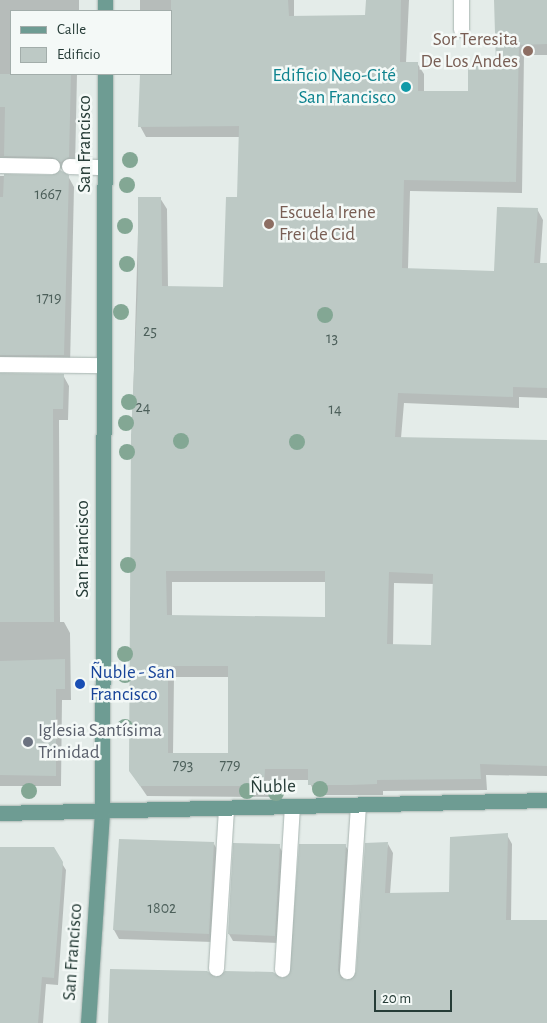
<!DOCTYPE html>
<meta charset="utf-8">
<style>
body{margin:0}
#map{position:relative;width:547px;height:1023px;overflow:hidden;background:#e4ece9;font-family:"Alegreya Sans",sans-serif}
div>[style]{position:absolute}
[style*='--x']{left:calc(var(--x)*1px);top:calc(var(--y)*1px);width:calc(var(--w)*1px);rotate:calc(var(--a)*1deg)}
.shadow>*{inset:0;background:#0003}
.building>*{inset:0;background:#bdc9c5}
.roads{filter:drop-shadow(0 0 1px #a7b4b0) drop-shadow(0 0 1px #a7b4b0)}
.minor>*{height:15px;margin:-7.5px;padding:0 7.5px;transform-origin:7.5px;border-radius:7.5px;background:#fff}
.major>*{height:15px;margin:-7.5px;padding:0 7.5px;transform-origin:7.5px;border-radius:7.5px;background:#6e9c93}
.trees>*{width:16px;height:16px;margin:-8px;border-radius:50%;background:#83a794}
.dots>*{width:14px;height:14px;translate:-50% -50%;box-sizing:border-box;border:2px solid #f4f9f7;border-radius:50%}
span{translate:-50% -50%;white-space:nowrap;text-align:center;line-height:1.15;-webkit-text-stroke:5px #f4f9f7;paint-order:stroke}
.number-label{font-size:16px;color:#4c5f5a}
.number-label span{-webkit-text-stroke-width:0}
.education-label{font-size:19px;color:#785e54}
.right{translate:-100% -50%;text-align:right}
.left{translate:0 -50%;text-align:left}
.culture-label{font-size:19px;color:#0d838f}
.street-label{font-size:19px;color:#263c37}
.transit-label{font-size:19px;color:#164399}
.worship-label{font-size:19px;color:#5b616d}
.legend{position:absolute;left:10px;top:10px;width:162px;height:65px;box-sizing:border-box;background:#f4f9f7;border:1px solid #a2adaa;margin:0;padding:6px 9px;list-style:none;font-size:15px;color:#263c37}
.legend li{display:flex;align-items:center;gap:10px;height:25px}
.legend b{width:25px;border:1px solid #a2adaa}
.scale{position:absolute;left:374px;top:990px;width:78px;height:22px;box-sizing:border-box;border:2px solid #263c37;border-top:0;padding-left:6px;font-size:15px;line-height:18px;white-space:nowrap;color:#263c37;-webkit-text-stroke:4px #f4f9f7;paint-order:stroke}
</style>
<div id="map">
<div class="shadow">
<i style="clip-path:polygon(0 0,79px 0,79px 11px,11px 11px,11px 74px,77px 74px,75px 168px,67px 173px,59px 167px,7px 166px,0 170px)"></i>
<i style="clip-path:polygon(evenodd,140px 0,294px 0,294px 17px,366px 16px,367px 0,409px 0,406px 63px,417px 63px,424px 74px,424px 92px,469px 92px,497px 67px,495px 0,547px 0,547px 55px,524px 55px,522px 193px,410px 191px,408px 269px,496px 272px,537px 209px,543px 220px,540px 264px,547px 265px,547px 398px,519px 397px,519px 408px,404px 403px,401px 438px,547px 441px,547px 776px,486px 775px,487px 790px,383px 791px,383px 795px,315px 795px,309px 780px,270px 780px,270px 797px,147px 796px,130px 771px,132px 435px,139px 198px,160px 198px,167px 209px,168px 287px,225px 288px,238px 198px,240px 137px,146px 137px,140px 126px,140px 74px,171px 74px,171px 11px,140px 11px,140px 0,172px 582px,327px 582px,326px 618px,172px 616px,172px 582px,140px 0,394px 583px,434px 584px,432px 646px,393px 646px,394px 583px,140px 0,174px 677px,230px 677px,229px 754px,173px 754px,174px 677px)"></i>
<i style="clip-path:polygon(0 176px,68px 176px,74px 187px,70px 366px,0 371px)"></i>
<i style="clip-path:polygon(0 375px,63px 375px,69px 386px,68px 420px,59px 420px,60px 622px,64px 622px,70px 633px,71px 700px,62px 700px,61px 786px,0 786px)"></i>
<i style="clip-path:polygon(507px 835px,512px 844px,511px 922px,547px 921px,547px 1023px,109px 1023px,216px 979px,287px 978px,345px 845px,351px 855px,343px 978px,345px 982px,358px 972px,388px 844px,393px 853px,390px 894px,451px 893px)"></i>
<i style="clip-path:polygon(214px 844px,219px 853px,213px 942px,119px 939px,114px 930px)"></i>
<i style="clip-path:polygon(279px 846px,283px 853px,278px 943px,233px 941px,229px 934px)"></i>
<i style="clip-path:polygon(0 848px,53px 849px,66px 870px,58px 985px,46px 984px,43px 1023px,0 1023px)"></i>
</div>
<div class="building">
<i style="clip-path:polygon(evenodd,171px 0,288px 0,289px 16px,365px 15px,366px 0,401px 0,400px 62px,418px 62px,418px 91px,468px 91px,468px 65px,496px 66px,494px 0,547px 0,547px 44px,519px 45px,516px 182px,404px 180px,402px 268px,494px 271px,497px 207px,538px 208px,534px 263px,547px 263px,547px 388px,513px 387px,513px 397px,398px 393px,395px 437px,547px 440px,547px 766px,480px 764px,481px 779px,377px 780px,377px 784px,350px 785px,308px 785px,308px 769px,265px 769px,264px 786px,140px 786px,129px 771px,131px 435px,138px 285px,138px 197px,161px 197px,162px 286px,223px 287px,226px 197px,237px 197px,239px 126px,138px 127px,140px 74px,171px 74px,171px 0,166px 571px,325px 571px,325px 617px,167px 615px,166px 571px,171px 0,389px 572px,433px 574px,431px 645px,387px 644px,389px 572px,171px 0,168px 666px,228px 666px,228px 753px,168px 753px,168px 666px)"></i>
<i style="clip-path:polygon(0 74px,71px 74px,69px 157px,61px 162px,52px 157px,4px 156px,5px 107px,0 107px)"></i>
<i style="clip-path:polygon(60px 170px,69px 175px,64px 355px,0 355px,0 197px,3px 197px,4px 174px,52px 175px)"></i>
<i style="clip-path:polygon(0 373px,64px 374px,63px 409px,53px 409px,54px 622px,0 622px)"></i>
<i style="clip-path:polygon(65px 659px,65px 689px,56px 689px,56px 776px,0 775px,0 661px)"></i>
<i style="clip-path:polygon(508px 833px,506px 920px,547px 920px,547px 1023px,108px 1023px,110px 969px,207px 971px,216px 977px,225px 971px,273px 972px,282px 978px,289px 975px,299px 844px,346px 844px,338px 970px,341px 978px,347px 980px,356px 972px,365px 843px,388px 842px,385px 893px,449px 892px,450px 837px)"></i>
<i style="clip-path:polygon(119px 839px,214px 842px,209px 934px,113px 930px)"></i>
<i style="clip-path:polygon(233px 843px,280px 844px,275px 936px,228px 934px)"></i>
<i style="clip-path:polygon(0 847px,54px 847px,63px 862px,54px 978px,42px 977px,38px 1023px,0 1023px)"></i>
</div>
<div class="roads">
<div class="minor">
<i style="--x:461;--y:0;--w:29;--a:90"></i>
<i style="--x:0;--y:165;--w:52;--a:1.1"></i>
<i style="--x:69;--y:166;--w:36;--a:2"></i>
<i style="--x:0;--y:364;--w:103;--a:0.6"></i>
<i style="--x:216;--y:968;--w:159;--a:-86.4"></i>
<i style="--x:282;--y:969;--w:162;--a:-86.5"></i>
<i style="--x:347;--y:971;--w:166;--a:-86.2"></i>
</div>
<div class="major">
<i style="--x:105;--y:11;--w:11;--a:-90"></i>
<i style="--x:0;--y:813;--w:547;--a:-1.36"></i>
<i style="--x:88;--y:1023;--w:211;--a:-86.2"></i>
<i style="--x:102;--y:812;--w:738;--a:-89.77"></i>
</div>
</div>
<div class="trees">
<i style="left:130px;top:160px"></i>
<i style="left:127px;top:185px"></i>
<i style="left:125px;top:226px"></i>
<i style="left:127px;top:264px"></i>
<i style="left:121px;top:312px"></i>
<i style="left:325px;top:315px"></i>
<i style="left:129px;top:402px"></i>
<i style="left:126px;top:423px"></i>
<i style="left:181px;top:441px"></i>
<i style="left:297px;top:442px"></i>
<i style="left:127px;top:452px"></i>
<i style="left:128px;top:565px"></i>
<i style="left:125px;top:654px"></i>
<i style="left:125px;top:675px"></i>
<i style="left:125px;top:727px"></i>
<i style="left:320px;top:789px"></i>
<i style="left:29px;top:791px"></i>
<i style="left:247px;top:791px"></i>
<i style="left:276px;top:793px"></i>
</div>
<div class="dots">
<i style="left:528px;top:51px;background:#8d6e63"></i>
<i style="left:406px;top:87px;background:#0f9aa8"></i>
<i style="left:269px;top:224px;background:#8d6e63"></i>
<i style="left:80px;top:684px;background:#1a4fb4"></i>
<i style="left:28px;top:742px;background:#6b7280"></i>
</div>
<div class="number-label">
<span style="left:48px;top:194px">1667</span>
<span style="left:49px;top:298px">1719</span>
<span style="left:150px;top:331px">25</span>
<span style="left:332px;top:338px">13</span>
<span style="left:143px;top:407px">24</span>
<span style="left:335px;top:409px">14</span>
<span style="left:183px;top:765px">793</span>
<span style="left:230px;top:765px">779</span>
<span style="left:162px;top:908px">1802</span>
</div>
<div class="education-label">
<span class="right" style="left:518px;top:51px">Sor Teresita<br>De Los Andes</span>
<span class="left" style="left:279px;top:224px">Escuela Irene<br>Frei de Cid</span>
</div>
<div class="culture-label">
<span class="right" style="left:396px;top:87px">Edificio Neo-Cité<br>San Francisco</span>
</div>
<div class="street-label">
<span style="left:85px;top:144px;rotate:-90deg">San Francisco</span>
<span style="left:83px;top:549px;rotate:-90deg">San Francisco</span>
<span style="left:273px;top:787px;rotate:-1deg">Ñuble</span>
<span style="left:73px;top:952px;rotate:-86deg">San Francisco</span>
</div>
<div class="transit-label">
<span class="left" style="left:90px;top:684px">Ñuble - San<br>Francisco</span>
</div>
<div class="worship-label">
<span class="left" style="left:38px;top:742px">Iglesia Santísima<br>Trinidad</span>
</div>
<ul class="legend">
<li><b style="height:6px;background:#6e9c93"></b>Calle</li>
<li><b style="height:14px;background:#bdc9c5"></b>Edificio</li>
</ul>
<div class="scale">20 m</div>
</div>
